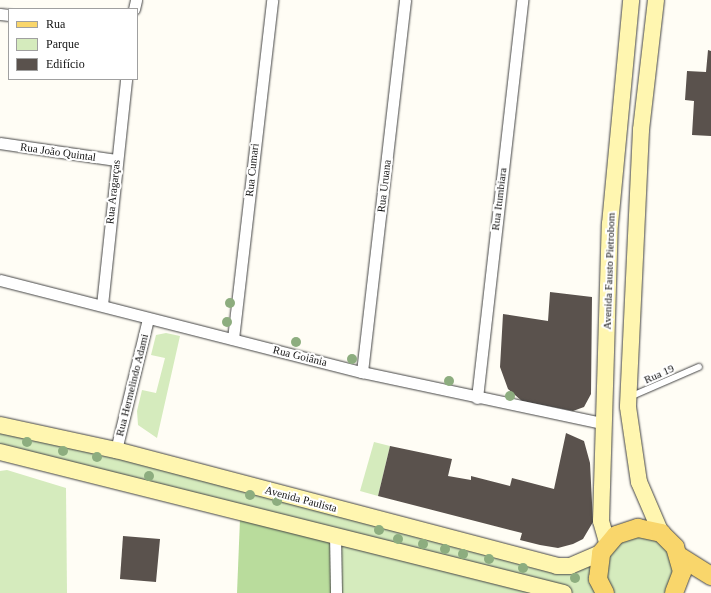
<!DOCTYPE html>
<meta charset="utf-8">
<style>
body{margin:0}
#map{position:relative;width:711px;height:593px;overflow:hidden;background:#fffdf5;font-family:Georgia,serif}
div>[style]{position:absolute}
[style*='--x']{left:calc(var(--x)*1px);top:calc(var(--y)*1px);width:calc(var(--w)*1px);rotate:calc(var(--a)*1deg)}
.green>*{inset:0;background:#d5ebbd}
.forest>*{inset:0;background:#b9dc9c}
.building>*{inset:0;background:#5a524d}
.roads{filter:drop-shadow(0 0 1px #444) drop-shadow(0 0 1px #444)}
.lane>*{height:5.5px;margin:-2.75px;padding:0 2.75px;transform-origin:2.75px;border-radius:2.75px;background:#fff}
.street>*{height:11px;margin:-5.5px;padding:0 5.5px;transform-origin:5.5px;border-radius:5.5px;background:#fff}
.secondary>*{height:16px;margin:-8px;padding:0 8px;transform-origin:8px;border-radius:8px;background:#fff6b0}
.primary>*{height:18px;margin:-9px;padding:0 9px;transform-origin:9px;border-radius:9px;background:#f9d66b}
.trees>*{width:10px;height:10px;margin:-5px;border-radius:50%;background:#8dad7f}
span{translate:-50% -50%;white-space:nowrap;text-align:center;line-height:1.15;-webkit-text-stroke:4px #fff;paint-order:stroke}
.street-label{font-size:11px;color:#111}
.legend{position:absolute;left:8px;top:8px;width:130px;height:72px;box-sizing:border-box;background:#fff;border:1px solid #a0a0a0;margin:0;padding:5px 7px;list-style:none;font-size:12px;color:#111}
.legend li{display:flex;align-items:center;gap:8px;height:20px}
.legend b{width:20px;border:1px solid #a0a0a0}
</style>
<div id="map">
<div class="green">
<i style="clip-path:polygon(166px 333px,180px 336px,157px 438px,138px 425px,137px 411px,142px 390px,156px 393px,165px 358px,151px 355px,156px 335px)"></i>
<i style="clip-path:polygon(0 425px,557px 566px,601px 553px,605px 593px,337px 593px,335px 534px,0 452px)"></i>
<i style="clip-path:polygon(374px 442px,390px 446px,378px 496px,360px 491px)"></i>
<i style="clip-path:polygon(7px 470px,66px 488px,67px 593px,0 593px,0 471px)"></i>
<i style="clip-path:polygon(648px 535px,670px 550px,676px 566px,666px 593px,613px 593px,605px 578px,607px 556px,619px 540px)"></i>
</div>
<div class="forest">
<i style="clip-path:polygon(240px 519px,335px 534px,336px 593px,237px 593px)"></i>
</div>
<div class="building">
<i style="clip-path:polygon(708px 50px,711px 51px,711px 136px,692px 135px,694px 101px,685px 100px,687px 71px,706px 72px)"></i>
<i style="clip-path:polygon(550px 292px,592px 297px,591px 394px,584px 407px,573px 411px,522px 401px,508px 389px,500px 367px,503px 314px,548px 321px)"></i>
<i style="clip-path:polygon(566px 433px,584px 441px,590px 463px,593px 522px,583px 539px,573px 544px,558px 548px,540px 545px,520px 540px,522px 533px,378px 496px,390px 446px,452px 459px,448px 476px,471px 480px,471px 476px,510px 486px,512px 478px,554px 489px)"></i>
<i style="clip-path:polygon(123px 536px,160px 539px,156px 582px,120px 579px)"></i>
</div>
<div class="roads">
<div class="lane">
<i style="--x:630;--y:397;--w:75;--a:-23.5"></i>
</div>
<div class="street">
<i style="--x:134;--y:9;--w:9;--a:-77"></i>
<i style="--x:0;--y:14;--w:9;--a:6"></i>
<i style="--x:0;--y:143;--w:117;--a:8.3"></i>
<i style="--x:0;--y:280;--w:374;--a:14.3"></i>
<i style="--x:362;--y:372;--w:245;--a:12"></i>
<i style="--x:102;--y:305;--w:227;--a:-83.9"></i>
<i style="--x:233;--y:339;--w:341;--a:-83.4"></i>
<i style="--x:362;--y:372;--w:374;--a:-83.4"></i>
<i style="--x:477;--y:398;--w:401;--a:-83.5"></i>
<i style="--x:116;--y:450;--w:135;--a:-76.3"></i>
<i style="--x:335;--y:534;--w:59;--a:89"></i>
</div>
<div class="secondary">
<i style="--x:656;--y:0;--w:131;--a:96.6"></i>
<i style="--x:641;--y:130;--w:277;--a:92.7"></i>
<i style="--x:628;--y:407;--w:76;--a:81.7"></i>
<i style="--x:639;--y:482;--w:56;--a:66.7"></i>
<i style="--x:0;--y:425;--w:119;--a:12.2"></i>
<i style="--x:116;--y:450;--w:456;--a:14.7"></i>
<i style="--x:557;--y:566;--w:13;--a:0"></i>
<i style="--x:570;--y:566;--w:34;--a:-23"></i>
<i style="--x:0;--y:452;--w:581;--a:14.04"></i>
<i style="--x:607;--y:542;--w:22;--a:-106"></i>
<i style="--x:601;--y:521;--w:297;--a:-88.3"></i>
<i style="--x:610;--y:224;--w:225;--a:-84.6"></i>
</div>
<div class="primary">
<i style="--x:679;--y:556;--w:38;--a:32"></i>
<i style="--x:605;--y:593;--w:16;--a:-117"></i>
<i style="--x:598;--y:579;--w:26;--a:-83"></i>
<i style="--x:601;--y:553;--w:23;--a:-50"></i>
<i style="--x:616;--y:535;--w:23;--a:-18"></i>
<i style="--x:638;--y:528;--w:24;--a:12"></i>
<i style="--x:661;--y:533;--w:20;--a:45"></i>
<i style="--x:675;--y:547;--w:26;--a:74"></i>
<i style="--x:682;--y:572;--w:22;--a:111"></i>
</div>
</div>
<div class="trees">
<i style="left:230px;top:303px"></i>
<i style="left:227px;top:322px"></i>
<i style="left:296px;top:342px"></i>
<i style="left:352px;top:359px"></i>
<i style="left:449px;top:381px"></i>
<i style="left:510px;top:396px"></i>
<i style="left:27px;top:442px"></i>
<i style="left:63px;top:451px"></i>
<i style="left:97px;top:457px"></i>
<i style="left:149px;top:476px"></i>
<i style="left:250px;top:495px"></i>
<i style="left:277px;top:501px"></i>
<i style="left:379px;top:530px"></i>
<i style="left:398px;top:539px"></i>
<i style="left:423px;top:544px"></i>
<i style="left:445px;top:549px"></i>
<i style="left:463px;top:554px"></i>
<i style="left:489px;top:559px"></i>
<i style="left:523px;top:568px"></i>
<i style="left:575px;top:578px"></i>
</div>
<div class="street-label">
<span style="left:58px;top:152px;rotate:8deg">Rua João Quintal</span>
<span style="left:252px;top:170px;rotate:-84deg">Rua Cumari</span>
<span style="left:384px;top:186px;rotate:-83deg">Rua Uruana</span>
<span style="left:113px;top:192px;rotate:-84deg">Rua Aragarças</span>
<span style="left:499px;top:199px;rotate:-83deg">Rua Itumbiara</span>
<span style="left:609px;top:271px;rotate:-88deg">Avenida Fausto Pietrobom</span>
<span style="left:300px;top:356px;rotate:14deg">Rua Goiânia</span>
<span style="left:659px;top:374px;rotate:-24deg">Rua 19</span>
<span style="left:132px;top:385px;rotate:-76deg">Rua Hermelindo Adami</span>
<span style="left:301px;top:499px;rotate:15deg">Avenida Paulista</span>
</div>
<ul class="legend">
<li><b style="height:5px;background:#f9d66b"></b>Rua</li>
<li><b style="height:11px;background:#d5ebbd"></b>Parque</li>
<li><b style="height:11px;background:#5a524d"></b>Edifício</li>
</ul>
</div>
